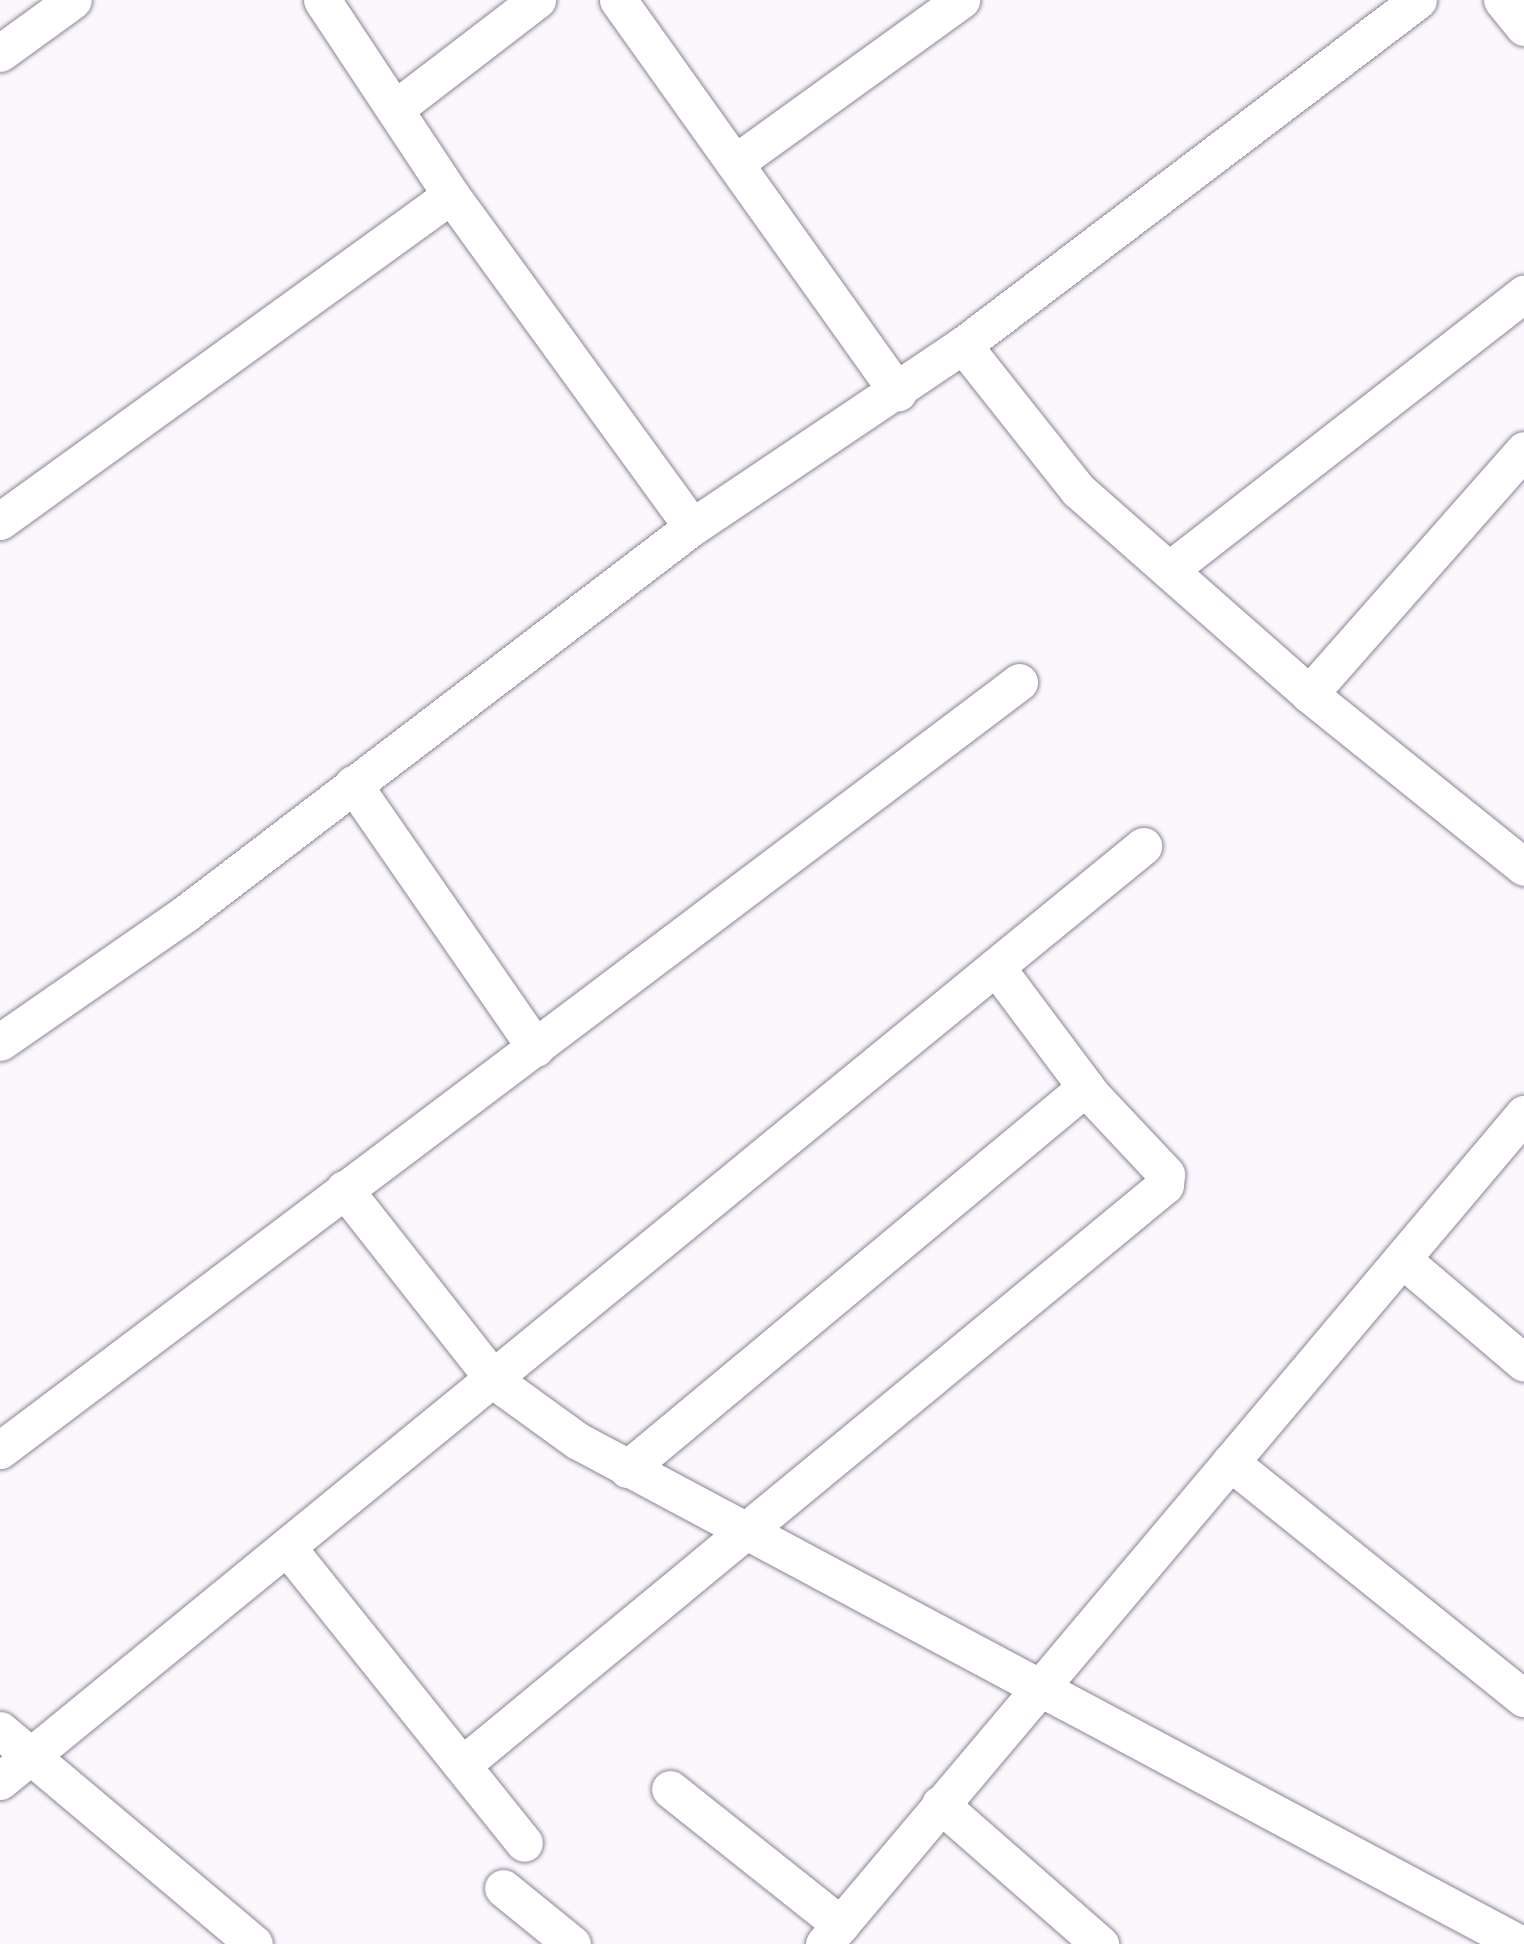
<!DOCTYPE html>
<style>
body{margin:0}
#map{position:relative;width:1524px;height:1944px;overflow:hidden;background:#faf8fd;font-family:"PT Sans",sans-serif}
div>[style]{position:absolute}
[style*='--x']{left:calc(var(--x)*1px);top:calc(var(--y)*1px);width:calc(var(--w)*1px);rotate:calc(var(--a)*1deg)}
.roads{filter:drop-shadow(0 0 2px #8e8297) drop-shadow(0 0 2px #8e8297)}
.minor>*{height:37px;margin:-18.5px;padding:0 18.5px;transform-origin:18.5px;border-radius:18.5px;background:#fff}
span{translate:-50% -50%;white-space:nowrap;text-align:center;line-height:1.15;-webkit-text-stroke:5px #faf8fd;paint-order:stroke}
</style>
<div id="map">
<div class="roads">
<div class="minor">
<i style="--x:322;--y:0;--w:234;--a:56.5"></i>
<i style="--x:618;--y:0;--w:482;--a:54.5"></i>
<i style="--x:1502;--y:0;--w:35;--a:51"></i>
<i style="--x:0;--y:53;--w:90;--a:-36"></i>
<i style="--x:396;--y:108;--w:178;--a:-37.5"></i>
<i style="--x:735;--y:163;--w:279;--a:-35.8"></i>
<i style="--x:963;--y:345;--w:185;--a:51.6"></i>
<i style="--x:1078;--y:490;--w:308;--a:41.4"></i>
<i style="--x:1309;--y:694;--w:276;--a:38.8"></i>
<i style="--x:0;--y:521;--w:556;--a:-35.86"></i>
<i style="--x:451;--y:195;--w:410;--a:54"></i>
<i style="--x:692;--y:527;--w:326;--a:-33.9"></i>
<i style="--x:963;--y:345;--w:571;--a:-37.17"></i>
<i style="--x:1169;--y:570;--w:450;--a:-37.9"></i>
<i style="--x:1309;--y:694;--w:325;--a:-48.6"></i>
<i style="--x:353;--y:784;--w:321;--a:55.3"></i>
<i style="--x:0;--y:1042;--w:226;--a:-34.7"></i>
<i style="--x:186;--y:913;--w:636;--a:-37.34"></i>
<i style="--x:344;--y:1189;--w:244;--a:51.8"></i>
<i style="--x:495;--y:1381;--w:102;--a:35.9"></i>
<i style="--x:578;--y:1441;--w:1068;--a:28.1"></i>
<i style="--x:1402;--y:1259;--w:160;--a:40.4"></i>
<i style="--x:0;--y:1450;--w:1276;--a:-37"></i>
<i style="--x:1230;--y:1462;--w:377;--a:38.8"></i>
<i style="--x:627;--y:1469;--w:597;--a:-39.77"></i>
<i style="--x:287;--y:1547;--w:379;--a:51.3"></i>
<i style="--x:0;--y:1730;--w:332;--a:40.1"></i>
<i style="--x:462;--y:1765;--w:911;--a:-39.52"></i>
<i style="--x:1165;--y:1185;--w:11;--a:-85"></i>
<i style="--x:1166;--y:1174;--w:110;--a:-133.2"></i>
<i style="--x:1091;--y:1094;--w:159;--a:-126.8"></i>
<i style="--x:0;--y:1781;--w:1477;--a:-39.28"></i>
<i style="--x:670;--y:1789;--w:218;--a:38.5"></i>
<i style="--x:940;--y:1804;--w:213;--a:41.2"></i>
<i style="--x:503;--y:1888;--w:89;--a:39.1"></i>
<i style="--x:824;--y:1944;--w:1086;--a:-49.86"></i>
</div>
</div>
</div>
